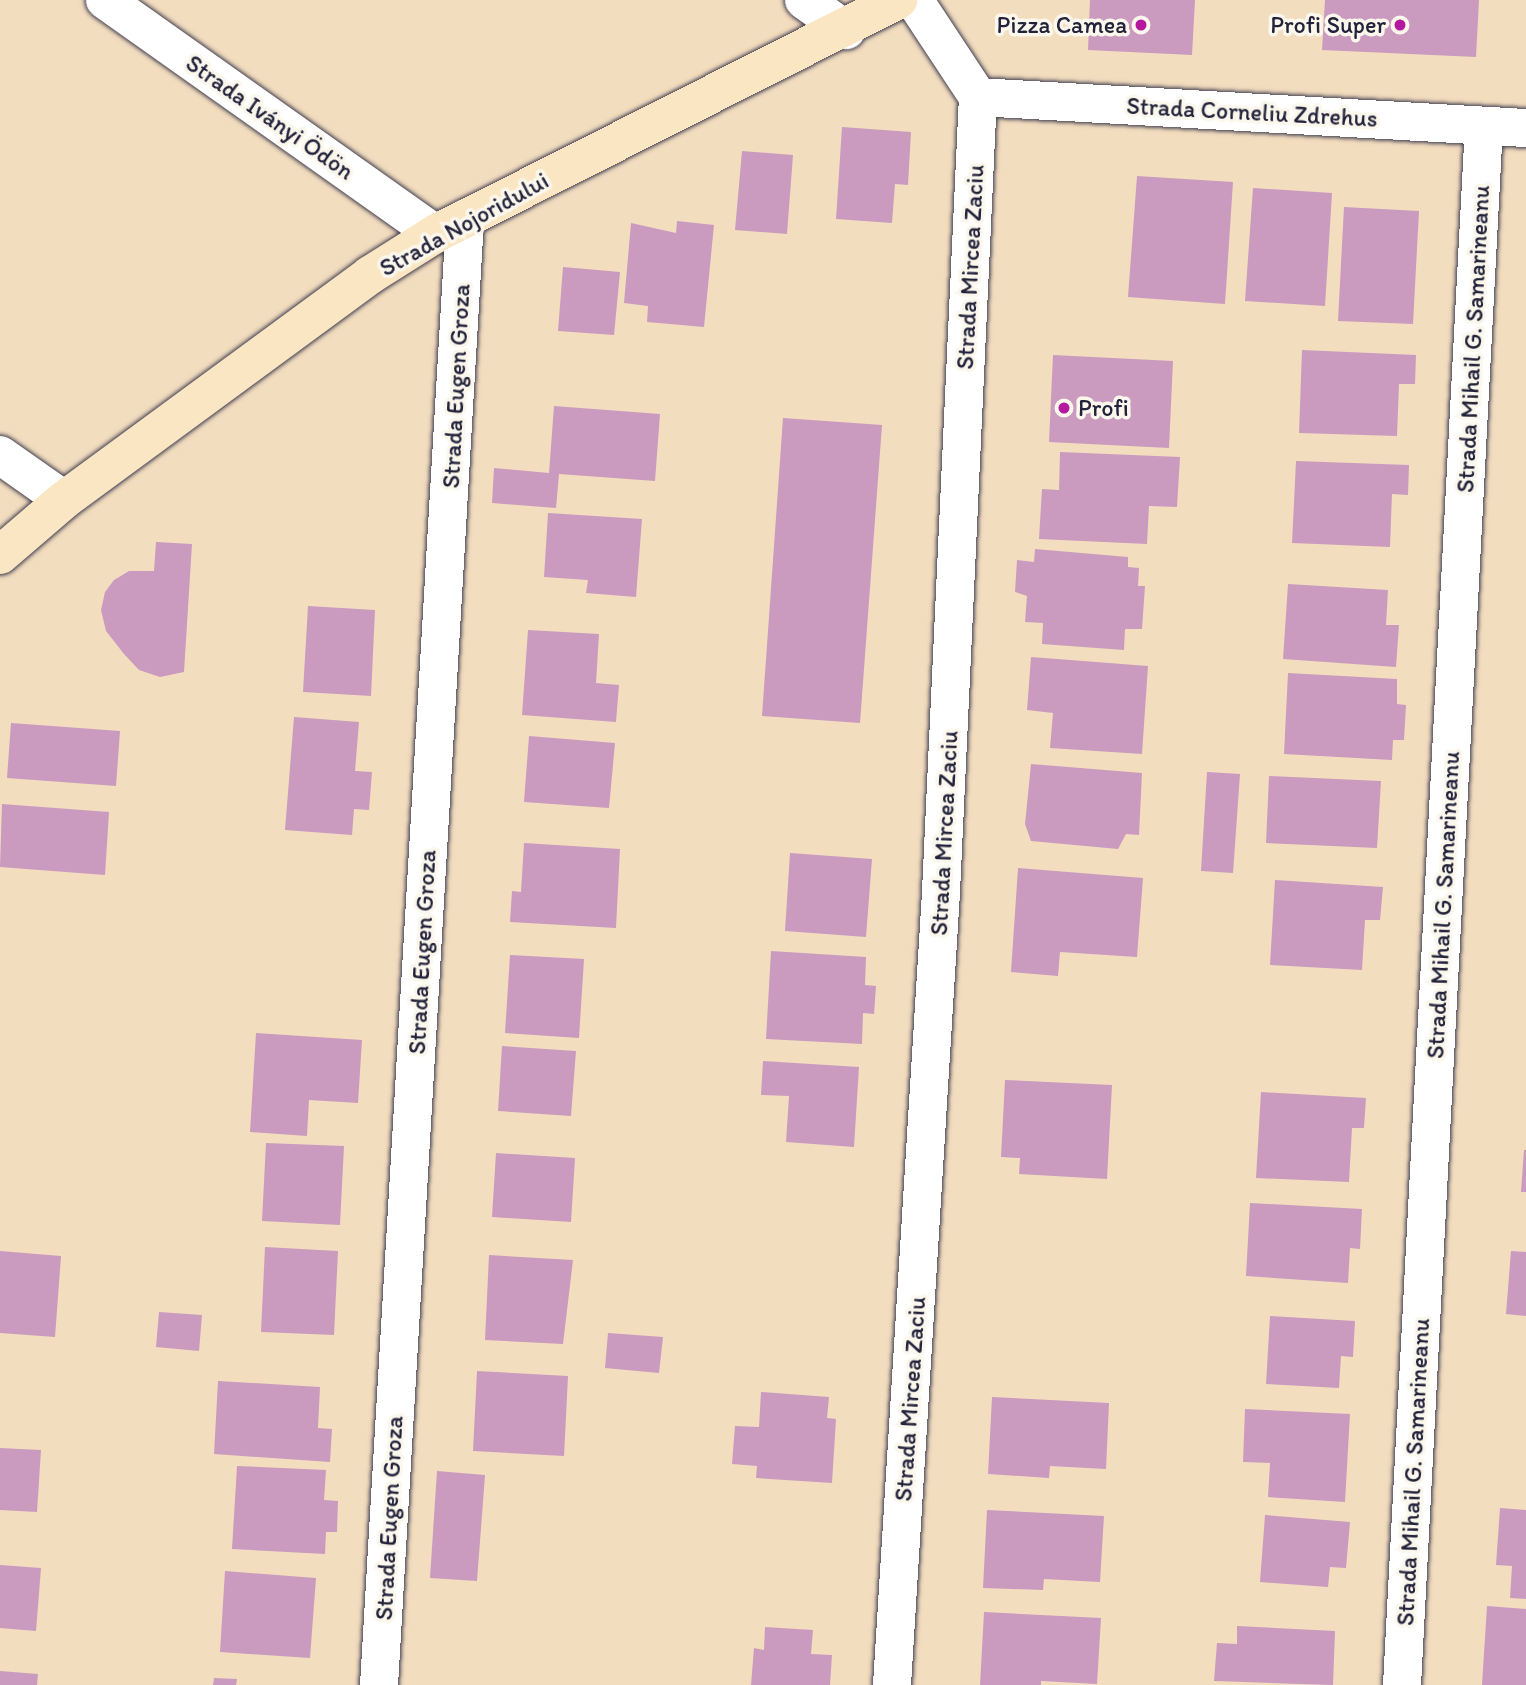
<!DOCTYPE html>
<meta charset="utf-8">
<style>
body{margin:0}
#map{position:relative;width:1526px;height:1685px;overflow:hidden;background:#f3ddbf;font-family:Itim,sans-serif}
div>[style]{position:absolute}
[style*='--x']{left:calc(var(--x)*1px);top:calc(var(--y)*1px);width:calc(var(--w)*1px);rotate:calc(var(--a)*1deg)}
.building>*{inset:0;background:#ca9bbf}
.roads{filter:drop-shadow(0 0 2px #413e4f) drop-shadow(0 0 2px #413e4f)}
.minor>*{height:38px;margin:-19px;padding:0 19px;transform-origin:19px;border-radius:19px;background:#fff}
.secondary>*{height:38px;margin:-19px;padding:0 19px;transform-origin:19px;border-radius:19px;background:#fbe6c4}
.dots>*{width:19px;height:19px;translate:-50% -50%;box-sizing:border-box;border:4px solid #fbf7ec;border-radius:50%}
span{translate:-50% -50%;white-space:nowrap;text-align:center;line-height:1.15;-webkit-text-stroke:7px #fbf7ec;paint-order:stroke}
.poi-label{font-size:24px;color:#22223b}
.right{translate:-100% -50%;text-align:right}
.left{translate:0 -50%;text-align:left}
.street-label{font-size:24px;color:#22223b}
</style>
<div id="map">
<div class="building">
<i style="clip-path:polygon(1090px 0,1195px 0,1192px 55px,1088px 50px)"></i>
<i style="clip-path:polygon(1325px 0,1479px 0,1476px 57px,1322px 50px)"></i>
<i style="clip-path:polygon(842px 127px,911px 132px,908px 185px,895px 184px,892px 223px,836px 219px)"></i>
<i style="clip-path:polygon(742px 151px,793px 155px,787px 234px,735px 230px)"></i>
<i style="clip-path:polygon(1137px 176px,1233px 182px,1225px 304px,1128px 297px)"></i>
<i style="clip-path:polygon(1253px 188px,1332px 193px,1325px 306px,1245px 301px)"></i>
<i style="clip-path:polygon(1344px 207px,1419px 211px,1413px 324px,1338px 321px)"></i>
<i style="clip-path:polygon(677px 221px,714px 225px,704px 327px,647px 322px,648px 306px,624px 303px,631px 223px,676px 233px)"></i>
<i style="clip-path:polygon(563px 267px,620px 272px,614px 335px,558px 331px)"></i>
<i style="clip-path:polygon(1302px 350px,1416px 355px,1415px 384px,1399px 384px,1397px 436px,1299px 433px)"></i>
<i style="clip-path:polygon(1053px 355px,1173px 361px,1169px 448px,1049px 442px)"></i>
<i style="clip-path:polygon(554px 406px,660px 414px,655px 481px,559px 474px,556px 508px,492px 503px,494px 468px,549px 473px)"></i>
<i style="clip-path:polygon(783px 418px,882px 425px,860px 723px,762px 716px)"></i>
<i style="clip-path:polygon(1060px 452px,1180px 457px,1177px 507px,1149px 506px,1147px 544px,1039px 539px,1042px 489px,1059px 490px)"></i>
<i style="clip-path:polygon(1296px 461px,1409px 465px,1408px 495px,1392px 494px,1390px 547px,1292px 543px)"></i>
<i style="clip-path:polygon(548px 513px,642px 519px,636px 597px,586px 593px,588px 580px,544px 577px)"></i>
<i style="clip-path:polygon(156px 542px,192px 544px,184px 672px,160px 677px,139px 670px,124px 654px,106px 631px,101px 610px,105px 592px,114px 580px,129px 571px,154px 571px)"></i>
<i style="clip-path:polygon(1035px 549px,1128px 557px,1128px 567px,1139px 568px,1138px 586px,1145px 586px,1142px 629px,1125px 629px,1124px 650px,1042px 644px,1043px 623px,1025px 622px,1027px 596px,1015px 592px,1017px 560px,1034px 562px)"></i>
<i style="clip-path:polygon(1288px 584px,1388px 590px,1386px 625px,1399px 625px,1396px 667px,1283px 659px)"></i>
<i style="clip-path:polygon(308px 606px,375px 610px,371px 696px,303px 692px)"></i>
<i style="clip-path:polygon(528px 630px,599px 634px,596px 683px,619px 685px,616px 722px,522px 715px)"></i>
<i style="clip-path:polygon(1031px 657px,1148px 666px,1142px 754px,1050px 748px,1053px 713px,1027px 710px)"></i>
<i style="clip-path:polygon(1288px 673px,1397px 679px,1397px 704px,1406px 705px,1404px 740px,1393px 740px,1392px 760px,1284px 754px)"></i>
<i style="clip-path:polygon(294px 717px,359px 722px,355px 771px,372px 772px,369px 810px,354px 809px,352px 835px,285px 830px)"></i>
<i style="clip-path:polygon(11px 723px,120px 731px,116px 786px,7px 778px)"></i>
<i style="clip-path:polygon(529px 736px,615px 743px,609px 808px,524px 802px)"></i>
<i style="clip-path:polygon(1031px 764px,1142px 773px,1139px 835px,1126px 834px,1118px 849px,1031px 841px,1025px 824px)"></i>
<i style="clip-path:polygon(1207px 772px,1240px 774px,1233px 873px,1201px 871px)"></i>
<i style="clip-path:polygon(1269px 776px,1381px 781px,1377px 848px,1266px 843px)"></i>
<i style="clip-path:polygon(2px 804px,109px 812px,105px 875px,0 867px)"></i>
<i style="clip-path:polygon(524px 843px,620px 849px,616px 928px,510px 922px,512px 891px,521px 892px)"></i>
<i style="clip-path:polygon(790px 853px,872px 859px,866px 937px,785px 931px)"></i>
<i style="clip-path:polygon(1018px 868px,1143px 878px,1137px 957px,1060px 952px,1058px 976px,1011px 972px)"></i>
<i style="clip-path:polygon(1275px 880px,1383px 887px,1380px 920px,1365px 920px,1362px 970px,1270px 965px)"></i>
<i style="clip-path:polygon(771px 951px,866px 957px,865px 985px,876px 986px,874px 1014px,863px 1013px,862px 1044px,766px 1039px)"></i>
<i style="clip-path:polygon(510px 955px,584px 959px,579px 1038px,505px 1033px)"></i>
<i style="clip-path:polygon(256px 1033px,362px 1040px,358px 1103px,309px 1100px,307px 1136px,250px 1132px)"></i>
<i style="clip-path:polygon(502px 1046px,576px 1051px,571px 1116px,498px 1111px)"></i>
<i style="clip-path:polygon(763px 1061px,859px 1067px,854px 1147px,786px 1142px,789px 1096px,761px 1095px)"></i>
<i style="clip-path:polygon(1005px 1080px,1112px 1085px,1107px 1179px,1019px 1174px,1020px 1158px,1001px 1157px)"></i>
<i style="clip-path:polygon(1261px 1092px,1366px 1098px,1364px 1128px,1352px 1128px,1349px 1182px,1256px 1178px)"></i>
<i style="clip-path:polygon(266px 1143px,344px 1146px,340px 1225px,262px 1221px)"></i>
<i style="clip-path:polygon(1524px 1150px,1526px 1150px,1526px 1192px,1521px 1192px)"></i>
<i style="clip-path:polygon(496px 1153px,575px 1158px,571px 1222px,492px 1217px)"></i>
<i style="clip-path:polygon(1250px 1203px,1362px 1209px,1360px 1249px,1350px 1248px,1348px 1283px,1246px 1276px)"></i>
<i style="clip-path:polygon(265px 1247px,338px 1251px,334px 1335px,261px 1332px)"></i>
<i style="clip-path:polygon(0 1251px,61px 1256px,55px 1337px,0 1333px)"></i>
<i style="clip-path:polygon(1511px 1251px,1526px 1252px,1526px 1316px,1506px 1314px)"></i>
<i style="clip-path:polygon(489px 1255px,573px 1260px,563px 1344px,485px 1340px)"></i>
<i style="clip-path:polygon(159px 1312px,202px 1315px,199px 1351px,156px 1347px)"></i>
<i style="clip-path:polygon(1270px 1316px,1355px 1321px,1353px 1357px,1341px 1356px,1339px 1388px,1266px 1384px)"></i>
<i style="clip-path:polygon(608px 1333px,663px 1337px,659px 1373px,605px 1368px)"></i>
<i style="clip-path:polygon(477px 1371px,568px 1376px,564px 1456px,473px 1451px)"></i>
<i style="clip-path:polygon(218px 1381px,320px 1387px,318px 1428px,332px 1429px,330px 1462px,214px 1454px)"></i>
<i style="clip-path:polygon(761px 1392px,829px 1397px,827px 1418px,836px 1419px,832px 1483px,756px 1478px,757px 1466px,732px 1464px,735px 1426px,759px 1427px)"></i>
<i style="clip-path:polygon(992px 1397px,1109px 1403px,1106px 1469px,1050px 1466px,1049px 1478px,988px 1474px)"></i>
<i style="clip-path:polygon(1245px 1409px,1350px 1414px,1345px 1502px,1268px 1497px,1270px 1463px,1243px 1462px)"></i>
<i style="clip-path:polygon(0 1448px,41px 1450px,37px 1512px,0 1510px)"></i>
<i style="clip-path:polygon(237px 1466px,326px 1470px,324px 1500px,338px 1501px,337px 1532px,326px 1532px,325px 1554px,232px 1549px)"></i>
<i style="clip-path:polygon(437px 1471px,485px 1475px,477px 1581px,430px 1578px)"></i>
<i style="clip-path:polygon(1500px 1508px,1526px 1510px,1526px 1599px,1510px 1598px,1512px 1566px,1496px 1565px)"></i>
<i style="clip-path:polygon(987px 1510px,1104px 1516px,1100px 1582px,1044px 1579px,1043px 1590px,983px 1588px)"></i>
<i style="clip-path:polygon(1265px 1515px,1350px 1522px,1346px 1568px,1330px 1567px,1328px 1587px,1260px 1582px)"></i>
<i style="clip-path:polygon(0 1565px,41px 1568px,36px 1631px,0 1628px)"></i>
<i style="clip-path:polygon(225px 1571px,316px 1578px,310px 1658px,220px 1652px)"></i>
<i style="clip-path:polygon(1487px 1606px,1526px 1609px,1526px 1685px,1482px 1685px)"></i>
<i style="clip-path:polygon(984px 1612px,1101px 1618px,1097px 1684px,1041px 1681px,1041px 1685px,980px 1685px)"></i>
<i style="clip-path:polygon(1237px 1626px,1335px 1631px,1333px 1685px,1214px 1681px,1217px 1643px,1237px 1644px)"></i>
<i style="clip-path:polygon(765px 1627px,813px 1630px,811px 1654px,832px 1655px,830px 1685px,751px 1685px,754px 1648px,764px 1650px)"></i>
<i style="clip-path:polygon(0 1671px,38px 1674px,37px 1685px,0 1685px)"></i>
<i style="clip-path:polygon(214px 1678px,237px 1679px,236px 1685px,213px 1685px)"></i>
</div>
<div class="roads">
<div class="minor">
<i style="--x:105;--y:0;--w:405;--a:35.3"></i>
<i style="--x:804;--y:0;--w:52;--a:35.5"></i>
<i style="--x:978;--y:97;--w:549;--a:3.24"></i>
<i style="--x:0;--y:455;--w:78;--a:35.1"></i>
<i style="--x:379;--y:1685;--w:1469;--a:-86.64"></i>
<i style="--x:892;--y:1685;--w:795;--a:-86.46"></i>
<i style="--x:941;--y:892;--w:796;--a:-87.34"></i>
<i style="--x:978;--y:97;--w:116;--a:-123.4"></i>
<i style="--x:1402;--y:1685;--w:1561;--a:-86.99"></i>
</div>
<div class="secondary">
<i style="--x:0;--y:555;--w:84;--a:-40.7"></i>
<i style="--x:64;--y:500;--w:380;--a:-36.3"></i>
<i style="--x:370;--y:275;--w:77;--a:-32.2"></i>
<i style="--x:435;--y:234;--w:519;--a:-26.81"></i>
</div>
</div>
<div class="dots">
<i style="left:1141px;top:25px;background:#b5179e"></i>
<i style="left:1400px;top:25px;background:#b5179e"></i>
<i style="left:1064px;top:408px;background:#b5179e"></i>
</div>
<div class="poi-label">
<span class="right" style="left:1127px;top:25px">Pizza Camea</span>
<span class="right" style="left:1386px;top:25px">Profi Super</span>
<span class="left" style="left:1078px;top:408px">Profi</span>
</div>
<div class="street-label">
<span style="left:1252px;top:112px;rotate:3deg">Strada Corneliu Zdrehus</span>
<span style="left:270px;top:117px;rotate:35deg">Strada Iványi Ödön</span>
<span style="left:464px;top:224px;rotate:-29deg">Strada Nojoridului</span>
<span style="left:970px;top:267px;rotate:-87deg">Strada Mircea Zaciu</span>
<span style="left:1473px;top:339px;rotate:-87deg">Strada Mihail G. Samarineanu</span>
<span style="left:456px;top:386px;rotate:-87deg">Strada Eugen Groza</span>
<span style="left:944px;top:833px;rotate:-87deg">Strada Mircea Zaciu</span>
<span style="left:1443px;top:905px;rotate:-87deg">Strada Mihail G. Samarineanu</span>
<span style="left:422px;top:952px;rotate:-87deg">Strada Eugen Groza</span>
<span style="left:910px;top:1399px;rotate:-86deg">Strada Mircea Zaciu</span>
<span style="left:1413px;top:1472px;rotate:-87deg">Strada Mihail G. Samarineanu</span>
<span style="left:389px;top:1518px;rotate:-87deg">Strada Eugen Groza</span>
</div>
</div>
